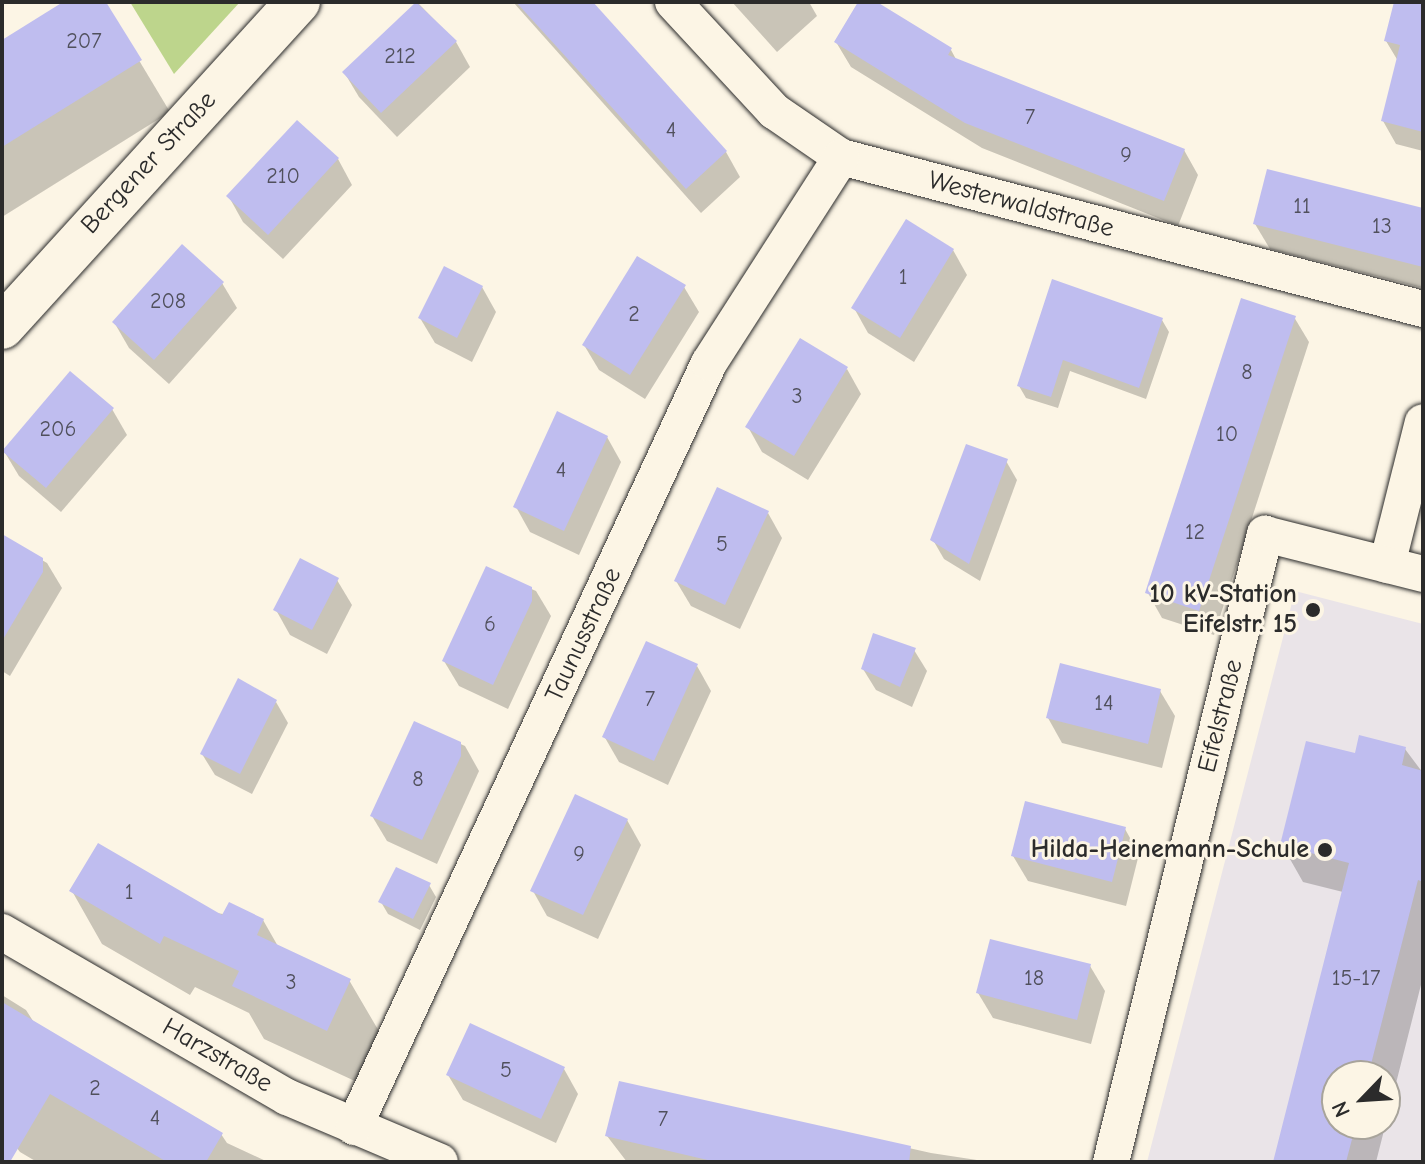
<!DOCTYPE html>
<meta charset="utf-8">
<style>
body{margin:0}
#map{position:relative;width:1425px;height:1164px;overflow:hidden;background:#fcf5e5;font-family:"Comic Neue",sans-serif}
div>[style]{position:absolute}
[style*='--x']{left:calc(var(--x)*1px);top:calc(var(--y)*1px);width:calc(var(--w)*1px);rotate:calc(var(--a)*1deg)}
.built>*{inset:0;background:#eae4e8}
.green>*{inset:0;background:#bdd58c}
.shadow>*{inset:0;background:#0003}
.building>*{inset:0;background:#bfbdef}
.roads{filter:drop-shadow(0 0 2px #2b2b2b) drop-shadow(0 0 2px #2b2b2b)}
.street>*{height:36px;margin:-18px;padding:0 18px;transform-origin:18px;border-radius:18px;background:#fcf5e5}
.secondary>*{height:44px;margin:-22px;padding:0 22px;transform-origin:22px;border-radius:22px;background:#fcf5e5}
.dots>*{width:22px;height:22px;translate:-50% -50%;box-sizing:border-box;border:4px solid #fcf5e5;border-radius:50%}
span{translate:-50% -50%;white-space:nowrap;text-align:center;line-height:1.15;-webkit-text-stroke:6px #fcf5e5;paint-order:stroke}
.number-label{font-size:22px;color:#50505c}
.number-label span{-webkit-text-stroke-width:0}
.street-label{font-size:26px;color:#2b2b2b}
.poi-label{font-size:26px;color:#2b2b2b;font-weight:700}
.right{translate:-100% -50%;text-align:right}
.frame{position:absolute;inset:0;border:4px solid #2b2b2b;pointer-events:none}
.north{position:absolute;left:1321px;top:1060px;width:80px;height:80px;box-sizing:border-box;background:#fcf5e5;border:2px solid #a8a49b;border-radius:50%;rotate:245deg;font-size:22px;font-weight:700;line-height:32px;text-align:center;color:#2b2b2b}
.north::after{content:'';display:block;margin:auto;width:28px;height:36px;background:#2b2b2b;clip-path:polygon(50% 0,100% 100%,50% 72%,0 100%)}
</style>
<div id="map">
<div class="built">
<i style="clip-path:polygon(evenodd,1295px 591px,1423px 624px,1423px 1162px,1147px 1162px,1295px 591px,1337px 1076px,1385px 1076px,1385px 1124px,1337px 1124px,1337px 1076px)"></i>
</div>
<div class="green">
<i style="clip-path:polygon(130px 2px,240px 2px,174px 74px)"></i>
</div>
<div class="shadow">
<i style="clip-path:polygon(66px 2px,104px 2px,170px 112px,2px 217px,2px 42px)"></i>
<i style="clip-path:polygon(513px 2px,590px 2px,726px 152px,740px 177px,701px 213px)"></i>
<i style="clip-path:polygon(732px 2px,809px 2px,817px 16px,777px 52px)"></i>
<i style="clip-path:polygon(860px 2px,873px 2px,951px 50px,957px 61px,1184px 150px,1198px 175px,1178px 226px,982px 148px,851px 67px,836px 42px)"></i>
<i style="clip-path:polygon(1396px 2px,1423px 2px,1423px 151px,1396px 144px,1383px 121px,1398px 61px,1386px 41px)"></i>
<i style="clip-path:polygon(418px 3px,456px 42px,470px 67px,397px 137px,359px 97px,344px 72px)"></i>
<i style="clip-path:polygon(298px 122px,338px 159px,352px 185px,283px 259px,243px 222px,229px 197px)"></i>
<i style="clip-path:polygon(1423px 211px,1423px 288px,1270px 249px,1255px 224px)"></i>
<i style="clip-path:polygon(953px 250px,967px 275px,914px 362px,868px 333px,854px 308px)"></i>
<i style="clip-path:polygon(1053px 282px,1162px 320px,1169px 332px,1146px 399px,1070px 371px,1058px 408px,1026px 398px,1019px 386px)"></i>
<i style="clip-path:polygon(222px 283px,237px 308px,169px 384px,129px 348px,114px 322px)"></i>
<i style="clip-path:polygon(482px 287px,496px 312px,472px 362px,435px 343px,420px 318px)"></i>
<i style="clip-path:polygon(684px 287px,699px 312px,645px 399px,599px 370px,584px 345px)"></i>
<i style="clip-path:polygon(1294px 317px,1309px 342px,1214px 635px,1162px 618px,1148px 593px)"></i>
<i style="clip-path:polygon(847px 369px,861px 394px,808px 480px,762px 452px,748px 427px)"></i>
<i style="clip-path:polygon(112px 409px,127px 435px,61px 512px,19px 476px,4px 451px)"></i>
<i style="clip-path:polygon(607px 437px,621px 462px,579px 555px,530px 532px,516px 507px)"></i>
<i style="clip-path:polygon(1006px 461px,1017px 480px,980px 581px,944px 559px,933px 540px)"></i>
<i style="clip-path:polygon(768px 513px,782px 538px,740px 629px,691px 606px,676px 581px)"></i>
<i style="clip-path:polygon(2px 537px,47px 563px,62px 588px,10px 676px,2px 671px)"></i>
<i style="clip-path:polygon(487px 569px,536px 591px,551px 616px,508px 709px,459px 686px,444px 661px)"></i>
<i style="clip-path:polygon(337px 580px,352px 605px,327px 654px,290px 635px,276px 610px)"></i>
<i style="clip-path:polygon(914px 650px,927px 671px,912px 707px,876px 690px,863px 669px)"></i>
<i style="clip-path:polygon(697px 666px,711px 691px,668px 785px,619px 762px,604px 736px)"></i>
<i style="clip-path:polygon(1160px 691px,1175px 716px,1162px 768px,1062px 743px,1048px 718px)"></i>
<i style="clip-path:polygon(276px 702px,288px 723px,252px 794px,215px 775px,202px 754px)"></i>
<i style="clip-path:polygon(415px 723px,465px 746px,479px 771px,437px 864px,387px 841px,372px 816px)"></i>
<i style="clip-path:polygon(evenodd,1405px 749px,1423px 773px,1423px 977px,1376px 1162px,1275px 1162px,1343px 892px,1303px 882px,1282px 845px,1405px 749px,1337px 1076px,1385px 1076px,1385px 1124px,1337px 1124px,1337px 1076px)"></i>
<i style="clip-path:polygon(627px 820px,641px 845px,598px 939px,547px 916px,533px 891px)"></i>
<i style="clip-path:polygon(1125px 829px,1139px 854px,1126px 906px,1028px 881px,1013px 856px)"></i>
<i style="clip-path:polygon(429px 885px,436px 897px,420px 930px,388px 914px,381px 902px)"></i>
<i style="clip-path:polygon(72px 891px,263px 920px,279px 948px,349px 980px,380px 1033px,357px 1082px,264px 1039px,249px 1013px,195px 987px,190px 995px,102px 944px)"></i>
<i style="clip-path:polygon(1090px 966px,1105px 991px,1091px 1044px,993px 1018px,978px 993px)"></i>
<i style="clip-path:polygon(2px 995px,26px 1010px,35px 1024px,221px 1134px,227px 1143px,268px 1162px,37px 1162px,20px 1152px,2px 1129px)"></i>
<i style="clip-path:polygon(564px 1069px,578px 1094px,556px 1143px,463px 1100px,448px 1075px)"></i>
<i style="clip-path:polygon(633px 1086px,931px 1153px,990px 1162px,627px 1162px,607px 1136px)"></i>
</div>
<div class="building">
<i style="clip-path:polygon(63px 2px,106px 2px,142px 60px,2px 147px,2px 40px)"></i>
<i style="clip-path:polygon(416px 2px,457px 41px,381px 113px,342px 72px)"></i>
<i style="clip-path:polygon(516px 2px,593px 2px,727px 151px,686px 189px)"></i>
<i style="clip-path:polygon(858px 2px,877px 2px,952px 48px,948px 55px,1185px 149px,1164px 201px,965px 123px,834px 42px)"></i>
<i style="clip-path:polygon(1394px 2px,1423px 2px,1423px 132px,1381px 121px,1400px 45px,1384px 41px)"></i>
<i style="clip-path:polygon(297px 120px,339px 158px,268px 235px,226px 196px)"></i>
<i style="clip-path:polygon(1267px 169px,1423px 208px,1423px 267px,1253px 224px)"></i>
<i style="clip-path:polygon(906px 219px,954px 249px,900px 338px,851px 308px)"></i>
<i style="clip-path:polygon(182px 244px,224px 282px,154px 360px,112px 322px)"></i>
<i style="clip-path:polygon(637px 256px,686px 285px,630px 375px,582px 345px)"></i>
<i style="clip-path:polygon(444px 266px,483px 286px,457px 338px,418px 318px)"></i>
<i style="clip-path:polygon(1052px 279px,1163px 318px,1139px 388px,1063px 360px,1051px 397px,1017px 386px)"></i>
<i style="clip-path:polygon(1241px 298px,1296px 316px,1199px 611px,1145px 593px)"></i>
<i style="clip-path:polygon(800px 338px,848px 367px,794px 456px,745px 427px)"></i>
<i style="clip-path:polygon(70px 371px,114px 408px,46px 488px,2px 451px)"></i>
<i style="clip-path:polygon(557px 411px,608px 436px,564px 531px,513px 507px)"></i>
<i style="clip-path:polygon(966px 444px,1008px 459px,969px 564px,930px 540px)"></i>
<i style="clip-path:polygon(717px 487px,769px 511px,725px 605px,674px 581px)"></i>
<i style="clip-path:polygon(2px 534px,43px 558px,43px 572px,2px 641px)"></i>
<i style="clip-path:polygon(300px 558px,339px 578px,312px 630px,273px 610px)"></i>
<i style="clip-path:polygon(486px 566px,532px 587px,532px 601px,493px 685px,442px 661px)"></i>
<i style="clip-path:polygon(873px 633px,916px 648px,900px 687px,861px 669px)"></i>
<i style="clip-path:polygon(646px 641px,698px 664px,654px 761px,602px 737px)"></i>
<i style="clip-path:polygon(1060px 663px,1161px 689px,1148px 744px,1046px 718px)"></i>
<i style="clip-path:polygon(238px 678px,277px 700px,240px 774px,200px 754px)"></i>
<i style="clip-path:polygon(414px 721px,461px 742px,461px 756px,422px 840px,370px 816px)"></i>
<i style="clip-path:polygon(1359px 735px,1406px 747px,1402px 765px,1423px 771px,1423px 882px,1418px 880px,1368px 1076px,1337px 1076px,1337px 1124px,1356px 1124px,1346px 1162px,1273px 1162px,1349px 863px,1280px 845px,1306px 741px,1355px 753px)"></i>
<i style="clip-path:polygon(575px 794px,628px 819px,583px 915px,530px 891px)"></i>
<i style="clip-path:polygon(1025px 801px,1126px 827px,1112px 882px,1011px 856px)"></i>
<i style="clip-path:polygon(98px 843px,222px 915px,229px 902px,264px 919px,257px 935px,351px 979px,327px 1031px,232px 986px,239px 971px,164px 936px,160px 944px,69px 891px)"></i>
<i style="clip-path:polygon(396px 867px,431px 883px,413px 919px,378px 902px)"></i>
<i style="clip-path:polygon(990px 939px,1091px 964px,1077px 1020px,976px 993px)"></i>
<i style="clip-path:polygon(2px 1002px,223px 1133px,206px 1162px,167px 1162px,50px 1094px,10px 1162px,2px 1162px)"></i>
<i style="clip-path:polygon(470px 1023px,565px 1067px,541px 1119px,446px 1075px)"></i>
<i style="clip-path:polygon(619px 1081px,911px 1146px,909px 1162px,716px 1162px,605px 1136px)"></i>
</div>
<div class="roads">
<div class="street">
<i style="--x:673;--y:2;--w:149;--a:47.2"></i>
<i style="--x:774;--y:111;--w:81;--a:34.5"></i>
<i style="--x:841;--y:157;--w:602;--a:14.64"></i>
<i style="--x:1387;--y:565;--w:147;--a:-75.9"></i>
<i style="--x:2;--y:932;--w:329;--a:30.1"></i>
<i style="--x:287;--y:1097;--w:166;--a:23"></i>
<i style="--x:354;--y:1127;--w:842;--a:-65.08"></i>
<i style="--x:709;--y:363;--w:245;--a:-57.3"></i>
<i style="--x:1111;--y:1162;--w:647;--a:-76.22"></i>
<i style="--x:1265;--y:534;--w:163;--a:14.2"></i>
</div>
<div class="secondary">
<i style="--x:2;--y:327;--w:440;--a:-47.7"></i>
</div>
</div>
<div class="dots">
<i style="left:1313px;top:610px;background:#2b2b2b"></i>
<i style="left:1325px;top:850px;background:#2b2b2b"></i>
</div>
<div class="number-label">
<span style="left:84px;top:42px">207</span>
<span style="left:400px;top:57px">212</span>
<span style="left:1030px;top:118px">7</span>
<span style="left:671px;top:131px">4</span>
<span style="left:1126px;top:156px">9</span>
<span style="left:283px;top:177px">210</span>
<span style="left:1302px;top:207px">11</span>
<span style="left:1382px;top:227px">13</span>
<span style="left:903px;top:278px">1</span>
<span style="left:168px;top:302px">208</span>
<span style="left:634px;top:315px">2</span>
<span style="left:1247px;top:373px">8</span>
<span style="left:797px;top:397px">3</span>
<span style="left:58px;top:430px">206</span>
<span style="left:1227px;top:435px">10</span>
<span style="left:561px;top:471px">4</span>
<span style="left:1195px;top:533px">12</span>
<span style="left:722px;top:545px">5</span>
<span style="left:490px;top:625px">6</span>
<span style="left:650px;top:700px">7</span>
<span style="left:1104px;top:704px">14</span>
<span style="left:418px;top:780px">8</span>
<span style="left:579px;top:855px">9</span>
<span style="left:129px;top:893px">1</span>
<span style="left:1034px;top:979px">18</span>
<span style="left:1356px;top:979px">15-17</span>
<span style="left:291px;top:983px">3</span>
<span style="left:506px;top:1071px">5</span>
<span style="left:95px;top:1089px">2</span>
<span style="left:155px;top:1119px">4</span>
<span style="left:663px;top:1120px">7</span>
</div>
<div class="street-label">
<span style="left:149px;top:163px;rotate:-47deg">Bergener Straße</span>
<span style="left:1021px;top:205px;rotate:15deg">Westerwaldstraße</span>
<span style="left:584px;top:635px;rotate:-65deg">Taunusstraße</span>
<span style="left:1221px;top:716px;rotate:-76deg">Eifelstraße</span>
<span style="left:217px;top:1056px;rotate:30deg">Harzstraße</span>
</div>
<div class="poi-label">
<span class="right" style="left:1297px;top:610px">10 kV-Station<br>Eifelstr. 15</span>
<span class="right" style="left:1309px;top:850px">Hilda-Heinemann-Schule</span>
</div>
<div class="frame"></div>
<div class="north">N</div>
</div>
